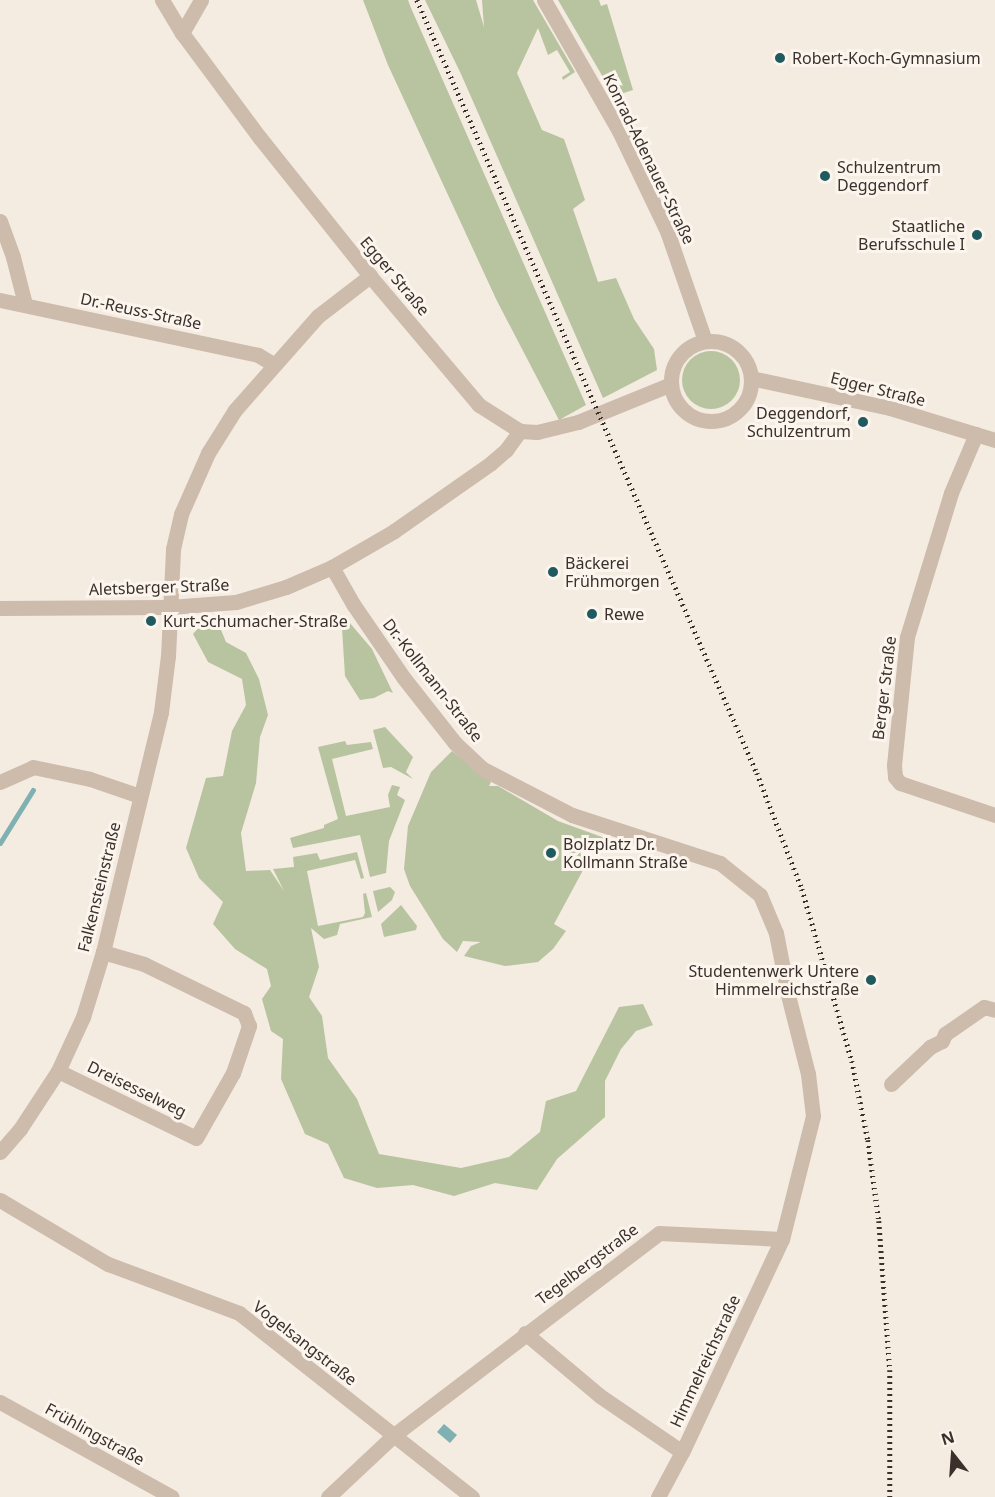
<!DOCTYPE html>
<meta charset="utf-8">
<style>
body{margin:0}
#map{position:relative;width:995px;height:1497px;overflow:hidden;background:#f4ebe1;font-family:"Noto Sans",sans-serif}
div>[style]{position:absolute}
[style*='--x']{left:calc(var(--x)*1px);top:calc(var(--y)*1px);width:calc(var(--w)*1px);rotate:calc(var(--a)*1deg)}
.green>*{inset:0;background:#b8c4a0}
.round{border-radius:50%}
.water>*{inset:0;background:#7fb0b2}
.stream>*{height:4.5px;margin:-2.25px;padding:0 2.25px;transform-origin:2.25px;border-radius:2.25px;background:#7fb0b2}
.minor>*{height:15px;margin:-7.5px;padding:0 7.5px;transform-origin:7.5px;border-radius:7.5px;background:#cdbbac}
.minor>.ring{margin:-7.5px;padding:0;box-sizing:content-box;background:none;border:15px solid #cdbbac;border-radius:50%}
.rail>*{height:4.5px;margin-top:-2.25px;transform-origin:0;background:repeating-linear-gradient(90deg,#3b302b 0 1.5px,transparent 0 6px)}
.dots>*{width:16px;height:16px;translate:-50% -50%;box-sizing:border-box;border:3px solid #fbf5ee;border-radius:50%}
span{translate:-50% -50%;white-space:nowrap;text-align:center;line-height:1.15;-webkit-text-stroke:6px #fbf5ee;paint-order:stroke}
.poi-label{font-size:16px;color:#3b302b}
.left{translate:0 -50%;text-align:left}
.right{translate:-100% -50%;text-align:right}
.street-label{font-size:16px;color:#3b302b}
.north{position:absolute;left:923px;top:1425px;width:60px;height:60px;-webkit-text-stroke:4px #fbf5ee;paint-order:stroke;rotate:343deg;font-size:16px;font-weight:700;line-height:24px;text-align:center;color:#3b302b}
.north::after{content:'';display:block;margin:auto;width:21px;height:27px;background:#3b302b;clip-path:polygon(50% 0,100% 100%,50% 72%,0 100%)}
</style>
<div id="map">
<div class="green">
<i style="clip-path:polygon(363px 0,408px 0,411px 8px,586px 405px,559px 420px,497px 301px,388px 65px)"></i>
<i style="clip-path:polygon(425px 0,476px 0,484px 27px,482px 0,533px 0,575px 72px,563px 80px,562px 77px,570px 72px,557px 50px,548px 55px,538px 28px,517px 73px,542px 130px,564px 139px,585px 200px,573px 209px,598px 282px,616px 278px,634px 319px,654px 349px,657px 370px,603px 398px,461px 74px)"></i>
<i style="clip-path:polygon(558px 0,599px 0,601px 6px,607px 4px,633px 90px,614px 96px)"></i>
<i class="round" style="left:682px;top:351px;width:58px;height:58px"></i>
<i style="clip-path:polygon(349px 622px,372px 649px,393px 693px,388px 691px,374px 698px,360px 700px,345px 676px,342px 628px)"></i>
<i style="clip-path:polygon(202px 624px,212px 630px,219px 625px,226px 642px,246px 653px,259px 679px,268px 715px,260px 737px,256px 783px,241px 833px,246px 871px,270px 870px,284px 891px,273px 869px,294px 867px,293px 857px,317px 853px,320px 860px,357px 852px,364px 878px,361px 879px,355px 860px,307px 871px,318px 926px,363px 917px,365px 913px,363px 894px,366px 893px,372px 917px,340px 924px,337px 935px,324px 939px,311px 928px,319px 967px,309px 997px,322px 1016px,328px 1058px,357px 1099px,379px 1154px,461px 1168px,509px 1157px,540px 1132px,546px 1101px,576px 1091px,619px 1007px,643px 1004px,653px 1025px,636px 1031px,621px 1049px,605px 1081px,605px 1117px,557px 1159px,537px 1190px,495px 1183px,454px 1196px,413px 1185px,377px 1188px,344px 1178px,328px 1144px,305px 1134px,281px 1079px,283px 1039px,271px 1031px,262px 999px,271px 986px,267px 969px,235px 949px,213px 924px,223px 902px,199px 878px,186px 848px,206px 778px,223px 776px,232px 731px,246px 705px,242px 679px,208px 662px,193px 634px)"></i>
<i style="clip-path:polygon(385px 727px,413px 757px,406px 772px,413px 779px,391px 767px,383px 768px,373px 730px)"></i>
<i style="clip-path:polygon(345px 741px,347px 745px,371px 742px,373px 749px,332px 759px,346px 816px,390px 807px,388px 795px,392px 785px,400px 787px,397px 795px,405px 800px,389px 841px,386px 873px,370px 877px,360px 835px,293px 848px,290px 838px,324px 828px,324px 825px,338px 819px,318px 747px)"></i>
<i style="clip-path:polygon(452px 751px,491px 782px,489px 786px,498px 786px,558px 821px,613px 841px,608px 849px,596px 846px,554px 924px,566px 931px,553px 949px,538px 962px,505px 966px,464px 956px,471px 946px,481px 942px,463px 941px,457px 952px,443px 939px,410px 886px,404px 869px,408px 826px,431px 772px)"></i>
<i style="clip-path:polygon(390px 887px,395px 892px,392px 900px,378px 912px,373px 891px)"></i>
<i style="clip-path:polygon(401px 905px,417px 926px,416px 930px,384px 937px,381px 924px)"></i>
</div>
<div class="water">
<i style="clip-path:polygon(444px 1424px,457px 1435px,450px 1443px,437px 1432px)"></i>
</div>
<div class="stream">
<i style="--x:0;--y:843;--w:62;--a:-58.1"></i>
</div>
<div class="minor">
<i style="--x:162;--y:0;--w:39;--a:59"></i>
<i style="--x:182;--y:33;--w:131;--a:53.4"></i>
<i style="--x:260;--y:138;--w:176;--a:51.4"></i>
<i style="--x:370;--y:276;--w:169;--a:49.8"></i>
<i style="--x:479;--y:405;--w:49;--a:32.4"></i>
<i style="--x:520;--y:431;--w:17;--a:3"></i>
<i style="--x:537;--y:432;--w:42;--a:-13.7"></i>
<i style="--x:578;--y:422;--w:100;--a:-22.2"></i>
<i style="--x:544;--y:0;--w:151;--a:60.2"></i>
<i style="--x:619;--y:131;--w:111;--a:64.4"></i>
<i style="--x:667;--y:231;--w:116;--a:70.9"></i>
<i style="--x:182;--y:33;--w:38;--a:-60"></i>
<i style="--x:0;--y:221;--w:38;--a:70"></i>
<i style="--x:13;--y:257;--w:49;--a:75.7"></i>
<i style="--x:0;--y:300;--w:264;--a:12"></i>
<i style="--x:258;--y:355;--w:17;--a:31"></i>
<i class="ring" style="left:671px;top:341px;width:65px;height:65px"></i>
<i style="--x:751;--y:378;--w:142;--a:12.2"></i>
<i style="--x:890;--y:408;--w:110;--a:16.9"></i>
<i style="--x:976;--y:434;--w:64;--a:113"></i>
<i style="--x:951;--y:493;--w:151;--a:107"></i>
<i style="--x:907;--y:637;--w:129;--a:95.8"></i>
<i style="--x:894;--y:765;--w:12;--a:85"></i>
<i style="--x:895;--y:777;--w:8;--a:50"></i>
<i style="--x:900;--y:783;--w:100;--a:18.6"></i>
<i style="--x:332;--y:567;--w:43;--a:60.4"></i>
<i style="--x:353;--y:604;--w:88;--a:55.6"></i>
<i style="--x:403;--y:677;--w:84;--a:51.8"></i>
<i style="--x:455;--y:743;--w:38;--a:43"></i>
<i style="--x:483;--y:769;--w:100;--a:27.3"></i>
<i style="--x:572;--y:815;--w:156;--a:18"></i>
<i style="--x:720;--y:863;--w:51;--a:38.7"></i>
<i style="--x:760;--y:895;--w:41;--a:67.2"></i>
<i style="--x:776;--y:933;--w:63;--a:79"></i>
<i style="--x:788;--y:995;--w:81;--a:75.8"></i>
<i style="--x:808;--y:1074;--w:42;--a:83.2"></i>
<i style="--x:813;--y:1116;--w:127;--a:104.1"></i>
<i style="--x:782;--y:1239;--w:235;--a:115.1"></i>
<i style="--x:682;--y:1452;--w:51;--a:118.1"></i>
<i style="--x:0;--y:608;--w:169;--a:-0.3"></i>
<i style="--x:169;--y:607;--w:67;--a:-4.3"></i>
<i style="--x:236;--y:602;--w:52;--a:-16.7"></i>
<i style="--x:286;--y:587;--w:50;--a:-23.5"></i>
<i style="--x:332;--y:567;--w:72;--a:-30.1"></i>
<i style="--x:394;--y:531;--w:118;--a:-35"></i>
<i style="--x:491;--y:463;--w:20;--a:-41"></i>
<i style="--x:506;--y:450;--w:24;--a:-54"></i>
<i style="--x:0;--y:782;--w:36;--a:-24"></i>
<i style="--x:33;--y:767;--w:58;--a:11.9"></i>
<i style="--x:90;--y:779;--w:53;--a:18.8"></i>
<i style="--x:58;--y:1071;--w:153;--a:25.9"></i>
<i style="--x:196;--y:1138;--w:75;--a:-60.4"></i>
<i style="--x:233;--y:1073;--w:50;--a:-71.2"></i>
<i style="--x:249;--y:1026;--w:14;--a:-111"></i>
<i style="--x:244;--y:1013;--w:111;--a:-153.9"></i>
<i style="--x:144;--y:964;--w:43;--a:-163.7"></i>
<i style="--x:891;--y:1084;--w:54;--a:-43.5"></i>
<i style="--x:930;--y:1047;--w:13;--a:-27"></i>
<i style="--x:942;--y:1041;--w:8;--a:-67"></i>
<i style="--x:945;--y:1034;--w:47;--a:-34.7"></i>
<i style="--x:984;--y:1007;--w:11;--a:15"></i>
<i style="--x:0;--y:1152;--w:30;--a:-49"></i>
<i style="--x:20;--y:1129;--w:69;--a:-56.8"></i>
<i style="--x:58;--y:1071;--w:60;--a:-65.2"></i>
<i style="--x:83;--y:1017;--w:68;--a:-72.9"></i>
<i style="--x:103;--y:952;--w:247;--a:-76.4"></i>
<i style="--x:161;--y:712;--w:56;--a:-82.9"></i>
<i style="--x:168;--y:656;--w:107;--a:-87.3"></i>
<i style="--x:173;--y:549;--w:36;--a:-77"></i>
<i style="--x:181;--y:514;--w:67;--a:-66.1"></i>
<i style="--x:208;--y:453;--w:51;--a:-57.9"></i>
<i style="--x:235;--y:410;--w:125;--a:-48.6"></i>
<i style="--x:318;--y:316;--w:66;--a:-37.6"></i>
<i style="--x:0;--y:1200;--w:126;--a:30.7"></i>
<i style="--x:108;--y:1264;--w:140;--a:20.5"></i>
<i style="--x:239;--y:1313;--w:297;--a:38.3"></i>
<i style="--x:525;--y:1333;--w:98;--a:40"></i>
<i style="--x:600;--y:1396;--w:99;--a:34.3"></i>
<i style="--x:0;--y:1402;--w:196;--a:28.9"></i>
<i style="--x:328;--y:1497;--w:91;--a:-43.2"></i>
<i style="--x:394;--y:1435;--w:333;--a:-37.3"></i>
<i style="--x:659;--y:1233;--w:123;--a:2.8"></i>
</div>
<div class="rail">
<i style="--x:417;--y:0;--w:844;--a:66.26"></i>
<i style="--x:757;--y:773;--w:124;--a:68.8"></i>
<i style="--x:802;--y:889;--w:179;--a:73.8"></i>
<i style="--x:852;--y:1061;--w:81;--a:78.6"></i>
<i style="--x:868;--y:1140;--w:82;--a:82.3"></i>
<i style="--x:879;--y:1221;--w:149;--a:85.8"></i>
<i style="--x:890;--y:1370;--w:127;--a:90"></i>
</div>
<div class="dots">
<i style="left:780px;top:58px;background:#1f5a5e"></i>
<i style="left:825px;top:176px;background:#1f5a5e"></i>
<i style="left:977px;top:235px;background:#1f5a5e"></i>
<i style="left:863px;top:422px;background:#1f5a5e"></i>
<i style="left:553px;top:572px;background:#1f5a5e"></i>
<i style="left:592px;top:614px;background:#1f5a5e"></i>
<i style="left:151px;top:621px;background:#1f5a5e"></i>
<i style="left:551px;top:853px;background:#1f5a5e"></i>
<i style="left:871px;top:980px;background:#1f5a5e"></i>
</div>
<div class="poi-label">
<span class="left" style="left:792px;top:58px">Robert-Koch-Gymnasium</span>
<span class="left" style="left:837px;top:176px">Schulzentrum<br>Deggendorf</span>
<span class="right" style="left:965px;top:235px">Staatliche<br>Berufsschule I</span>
<span class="right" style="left:851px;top:422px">Deggendorf,<br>Schulzentrum</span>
<span class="left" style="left:565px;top:572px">Bäckerei<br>Frühmorgen</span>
<span class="left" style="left:604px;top:614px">Rewe</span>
<span class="left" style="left:163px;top:621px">Kurt-Schumacher-Straße</span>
<span class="left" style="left:563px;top:853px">Bolzplatz Dr.<br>Kollmann Straße</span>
<span class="right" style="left:859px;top:980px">Studentenwerk Untere<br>Himmelreichstraße</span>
</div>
<div class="street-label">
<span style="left:649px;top:159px;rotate:64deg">Konrad-Adenauer-Straße</span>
<span style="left:395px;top:276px;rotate:50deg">Egger Straße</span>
<span style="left:141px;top:311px;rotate:12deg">Dr.-Reuss-Straße</span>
<span style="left:878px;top:389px;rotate:14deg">Egger Straße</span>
<span style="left:159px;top:587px;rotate:-2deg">Aletsberger Straße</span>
<span style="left:433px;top:680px;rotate:52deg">Dr.-Kollmann-Straße</span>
<span style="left:884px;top:688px;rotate:-83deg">Berger Straße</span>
<span style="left:99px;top:887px;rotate:-76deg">Falkensteinstraße</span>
<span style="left:137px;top:1089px;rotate:26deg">Dreisesselweg</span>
<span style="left:587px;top:1264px;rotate:-37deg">Tegelbergstraße</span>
<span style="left:305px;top:1343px;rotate:38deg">Vogelsangstraße</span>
<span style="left:705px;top:1361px;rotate:-65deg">Himmelreichstraße</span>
<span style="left:95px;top:1434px;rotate:29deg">Frühlingstraße</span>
</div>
<div class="north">N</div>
</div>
